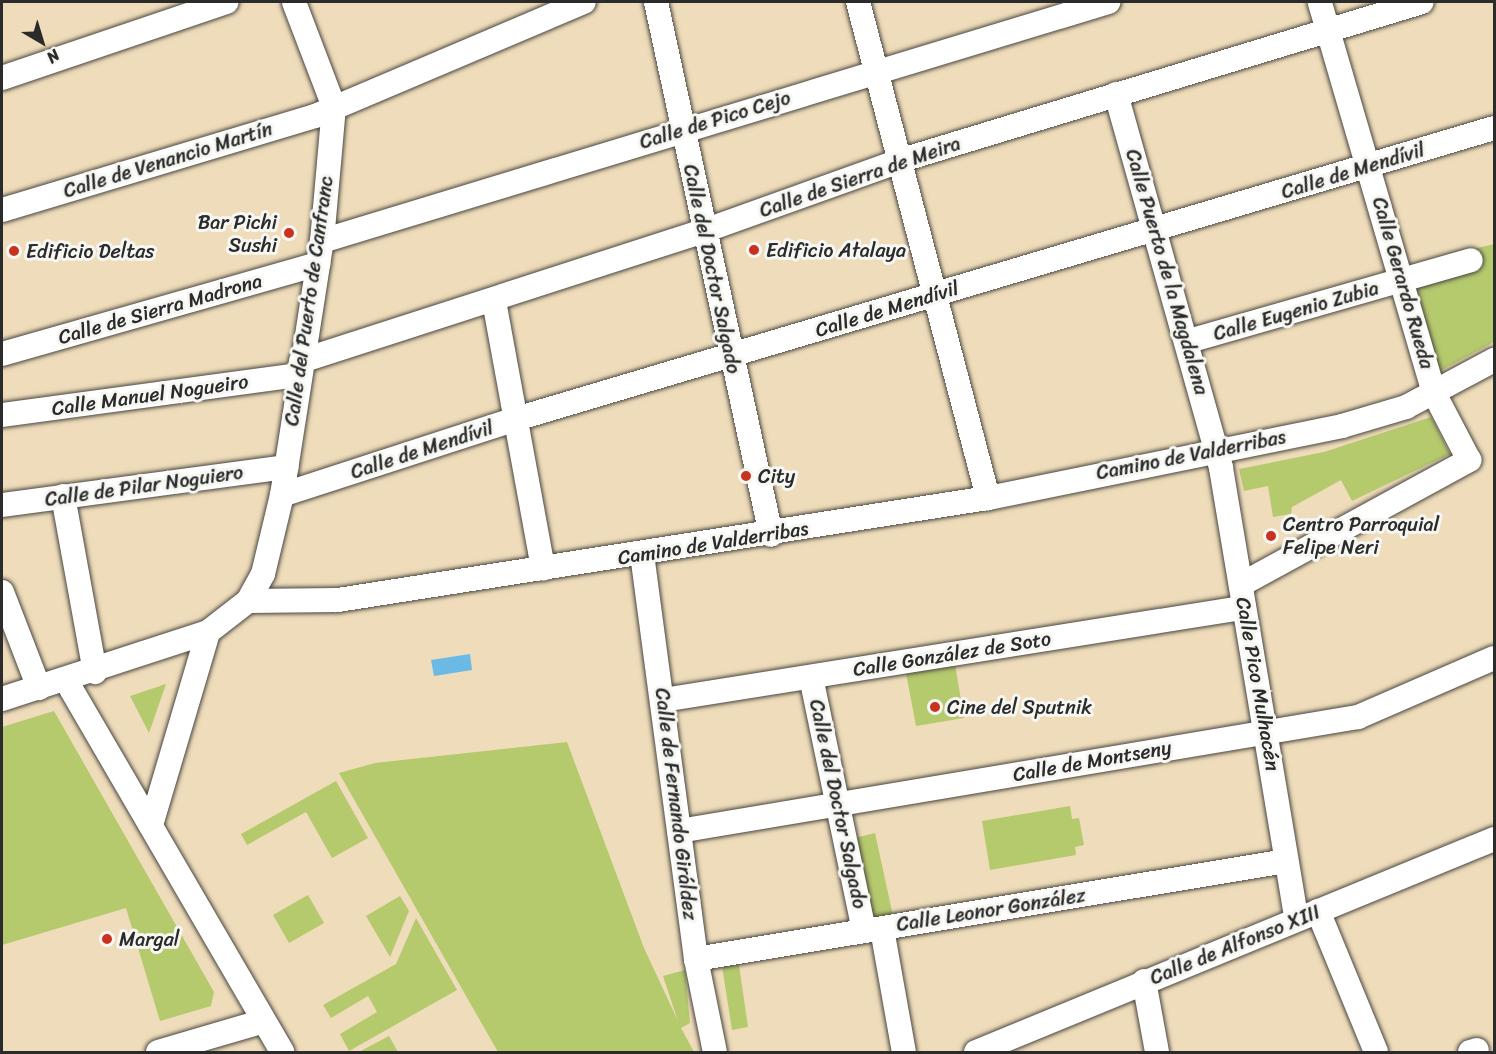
<!DOCTYPE html>
<meta charset="utf-8">
<style>
body{margin:0}
#map{position:relative;width:1496px;height:1054px;overflow:hidden;background:#efdcba;font-family:Sriracha,sans-serif}
div>[style]{position:absolute}
[style*='--x']{left:calc(var(--x)*1px);top:calc(var(--y)*1px);width:calc(var(--w)*1px);rotate:calc(var(--a)*1deg)}
.green>*{inset:0;background:#b5c96d}
.water>*{inset:0;background:#6abae5}
.roads{filter:drop-shadow(0 0 2px #484640) drop-shadow(0 0 2px #484640)}
.minor>*{height:24px;margin:-12px;padding:0 12px;transform-origin:12px;border-radius:12px;background:#fff}
.dots>*{width:16px;height:16px;translate:-50% -50%;box-sizing:border-box;border:3px solid #f6f6f2;border-radius:50%}
span{translate:-50% -50%;white-space:nowrap;text-align:center;line-height:1.15;-webkit-text-stroke:6px #f6f6f2;paint-order:stroke}
.street-label{font-size:20px;color:#2b2b2b}
.poi-label{font-size:20px;color:#2b2b2b}
.right{translate:-100% -50%;text-align:right}
.left{translate:0 -50%;text-align:left}
.frame{position:absolute;inset:0;border:3px solid #2b2b2b;pointer-events:none}
.north{position:absolute;left:12px;top:12px;width:60px;height:60px;-webkit-text-stroke:4px #f6f6f2;paint-order:stroke;rotate:142deg;font-size:16px;font-weight:700;line-height:24px;text-align:center;color:#2b2b2b}
.north::after{content:'';display:block;margin:auto;width:21px;height:27px;background:#2b2b2b;clip-path:polygon(50% 0,100% 100%,50% 72%,0 100%)}
</style>
<div id="map">
<div class="green">
<i style="clip-path:polygon(1494px 244px,1494px 342px,1438px 372px,1414px 288px,1470px 250px)"></i>
<i style="clip-path:polygon(1431px 417px,1450px 454px,1352px 501px,1341px 480px,1292px 507px,1291px 514px,1273px 517px,1268px 486px,1244px 491px,1239px 469px,1324px 452px)"></i>
<i style="clip-path:polygon(955px 664px,964px 718px,916px 726px,906px 673px)"></i>
<i style="clip-path:polygon(166px 684px,149px 733px,130px 696px)"></i>
<i style="clip-path:polygon(54px 711px,214px 992px,211px 1006px,160px 1021px,126px 908px,2px 945px,2px 727px)"></i>
<i style="clip-path:polygon(567px 742px,644px 948px,678px 1021px,663px 976px,685px 970px,690px 1023px,681px 1028px,694px 1052px,498px 1052px,339px 773px,375px 763px)"></i>
<i style="clip-path:polygon(336px 781px,368px 838px,332px 858px,306px 812px,247px 845px,241px 834px)"></i>
<i style="clip-path:polygon(1070px 806px,1072px 819px,1079px 818px,1084px 845px,1075px 847px,1076px 855px,990px 870px,982px 821px)"></i>
<i style="clip-path:polygon(875px 833px,893px 916px,874px 920px,855px 838px)"></i>
<i style="clip-path:polygon(308px 895px,324px 923px,289px 943px,273px 915px)"></i>
<i style="clip-path:polygon(400px 896px,409px 911px,390px 957px,366px 916px)"></i>
<i style="clip-path:polygon(416px 918px,457px 990px,349px 1051px,340px 1034px,377px 1012px,368px 996px,331px 1018px,323px 1005px,396px 964px)"></i>
<i style="clip-path:polygon(739px 965px,748px 1027px,732px 1030px,722px 966px)"></i>
<i style="clip-path:polygon(389px 1036px,398px 1052px,359px 1052px)"></i>
</div>
<div class="water">
<i style="clip-path:polygon(470px 654px,472px 670px,434px 676px,431px 660px)"></i>
</div>
<div class="roads">
<div class="minor">
<i style="--x:656;--y:2;--w:545;--a:77.82"></i>
<i style="--x:858;--y:2;--w:513;--a:75.31"></i>
<i style="--x:2;--y:78;--w:237;--a:-18.7"></i>
<i style="--x:1116;--y:94;--w:388;--a:74.3"></i>
<i style="--x:1221;--y:468;--w:456;--a:80.5"></i>
<i style="--x:2;--y:210;--w:327;--a:-16.7"></i>
<i style="--x:315;--y:116;--w:292;--a:-23"></i>
<i style="--x:322;--y:241;--w:822;--a:-16.91"></i>
<i style="--x:494;--y:301;--w:272;--a:79.6"></i>
<i style="--x:1189;--y:341;--w:293;--a:-16"></i>
<i style="--x:2;--y:354;--w:329;--a:-15.9"></i>
<i style="--x:301;--y:361;--w:423;--a:-17.9"></i>
<i style="--x:704;--y:231;--w:210;--a:-19.7"></i>
<i style="--x:902;--y:160;--w:543;--a:-16.9"></i>
<i style="--x:2;--y:415;--w:299;--a:-7.7"></i>
<i style="--x:282;--y:495;--w:246;--a:-18"></i>
<i style="--x:516;--y:419;--w:1020;--a:-16.57"></i>
<i style="--x:63;--y:496;--w:179;--a:79.7"></i>
<i style="--x:2;--y:505;--w:287;--a:-7.6"></i>
<i style="--x:642;--y:554;--w:409;--a:82.4"></i>
<i style="--x:696;--y:959;--w:95;--a:78.5"></i>
<i style="--x:1242;--y:584;--w:259;--a:-28.6"></i>
<i style="--x:1469;--y:460;--w:76;--a:-117.6"></i>
<i style="--x:1434;--y:393;--w:407;--a:-106.3"></i>
<i style="--x:2;--y:592;--w:103;--a:68.9"></i>
<i style="--x:248;--y:601;--w:31;--a:-61"></i>
<i style="--x:263;--y:574;--w:81;--a:-76.5"></i>
<i style="--x:282;--y:495;--w:257;--a:-81.1"></i>
<i style="--x:322;--y:241;--w:135;--a:-84.9"></i>
<i style="--x:334;--y:107;--w:112;--a:-110.9"></i>
<i style="--x:811;--y:677;--w:259;--a:78.2"></i>
<i style="--x:67;--y:682;--w:428;--a:59.8"></i>
<i style="--x:2;--y:699;--w:217;--a:-18"></i>
<i style="--x:208;--y:632;--w:51;--a:-37.8"></i>
<i style="--x:248;--y:601;--w:90;--a:-0.6"></i>
<i style="--x:338;--y:600;--w:658;--a:-8.92"></i>
<i style="--x:988;--y:498;--w:361;--a:-11.5"></i>
<i style="--x:1342;--y:426;--w:67;--a:-16.5"></i>
<i style="--x:1406;--y:407;--w:100;--a:-28.1"></i>
<i style="--x:663;--y:700;--w:585;--a:-9.04"></i>
<i style="--x:151;--y:825;--w:201;--a:-73.5"></i>
<i style="--x:679;--y:831;--w:689;--a:-9.53"></i>
<i style="--x:1358;--y:717;--w:148;--a:-23.5"></i>
<i style="--x:1318;--y:911;--w:152;--a:67.6"></i>
<i style="--x:882;--y:929;--w:125;--a:79.9"></i>
<i style="--x:696;--y:959;--w:598;--a:-9.43"></i>
<i style="--x:1144;--y:981;--w:72;--a:79.6"></i>
<i style="--x:158;--y:1052;--w:110;--a:-16.3"></i>
<i style="--x:976;--y:1052;--w:560;--a:-22.35"></i>
<i style="--x:1470;--y:1052;--w:7;--a:-16"></i>
</div>
</div>
<div class="dots">
<i style="left:289px;top:233px;background:#c8321e"></i>
<i style="left:754px;top:250px;background:#c8321e"></i>
<i style="left:14px;top:251px;background:#c8321e"></i>
<i style="left:746px;top:476px;background:#c8321e"></i>
<i style="left:1271px;top:536px;background:#c8321e"></i>
<i style="left:935px;top:707px;background:#c8321e"></i>
<i style="left:107px;top:939px;background:#c8321e"></i>
</div>
<div class="street-label">
<span style="left:715px;top:120px;rotate:-17deg">Calle de Pico Cejo</span>
<span style="left:168px;top:160px;rotate:-17deg">Calle de Venancio Martín</span>
<span style="left:1353px;top:171px;rotate:-17deg">Calle de Mendívil</span>
<span style="left:860px;top:177px;rotate:-19deg">Calle de Sierra de Meira</span>
<span style="left:712px;top:269px;rotate:78deg">Calle del Doctor Salgado</span>
<span style="left:1167px;top:272px;rotate:74deg">Calle Puerto de la Magdalena</span>
<span style="left:1403px;top:283px;rotate:74deg">Calle Gerardo Rueda</span>
<span style="left:309px;top:301px;rotate:-82deg">Calle del Puerto de Canfranc</span>
<span style="left:160px;top:309px;rotate:-16deg">Calle de Sierra Madrona</span>
<span style="left:887px;top:309px;rotate:-17deg">Calle de Mendívil</span>
<span style="left:1296px;top:311px;rotate:-16deg">Calle Eugenio Zubia</span>
<span style="left:150px;top:395px;rotate:-8deg">Calle Manuel Nogueiro</span>
<span style="left:422px;top:450px;rotate:-18deg">Calle de Mendívil</span>
<span style="left:1191px;top:455px;rotate:-11deg">Camino de Valderribas</span>
<span style="left:144px;top:486px;rotate:-8deg">Calle de Pilar Noguiero</span>
<span style="left:713px;top:543px;rotate:-9deg">Camino de Valderribas</span>
<span style="left:952px;top:654px;rotate:-9deg">Calle González de Soto</span>
<span style="left:1258px;top:684px;rotate:80deg">Calle Pico Mulhacén</span>
<span style="left:1092px;top:761px;rotate:-10deg">Calle de Montseny</span>
<span style="left:676px;top:804px;rotate:83deg">Calle de Fernando Giráldez</span>
<span style="left:838px;top:804px;rotate:78deg">Calle del Doctor Salgado</span>
<span style="left:991px;top:910px;rotate:-9deg">Calle Leonor González</span>
<span style="left:1235px;top:945px;rotate:-22deg">Calle de Alfonso XIII</span>
</div>
<div class="poi-label">
<span class="right" style="left:277px;top:234px">Bar Pichi<br>Sushi</span>
<span class="left" style="left:766px;top:250px">Edificio Atalaya</span>
<span class="left" style="left:26px;top:251px">Edificio Deltas</span>
<span class="left" style="left:758px;top:476px">City</span>
<span class="left" style="left:1283px;top:536px">Centro Parroquial<br>Felipe Neri</span>
<span class="left" style="left:947px;top:707px">Cine del Sputnik</span>
<span class="left" style="left:119px;top:939px">Margal</span>
</div>
<div class="frame"></div>
<div class="north">N</div>
</div>
